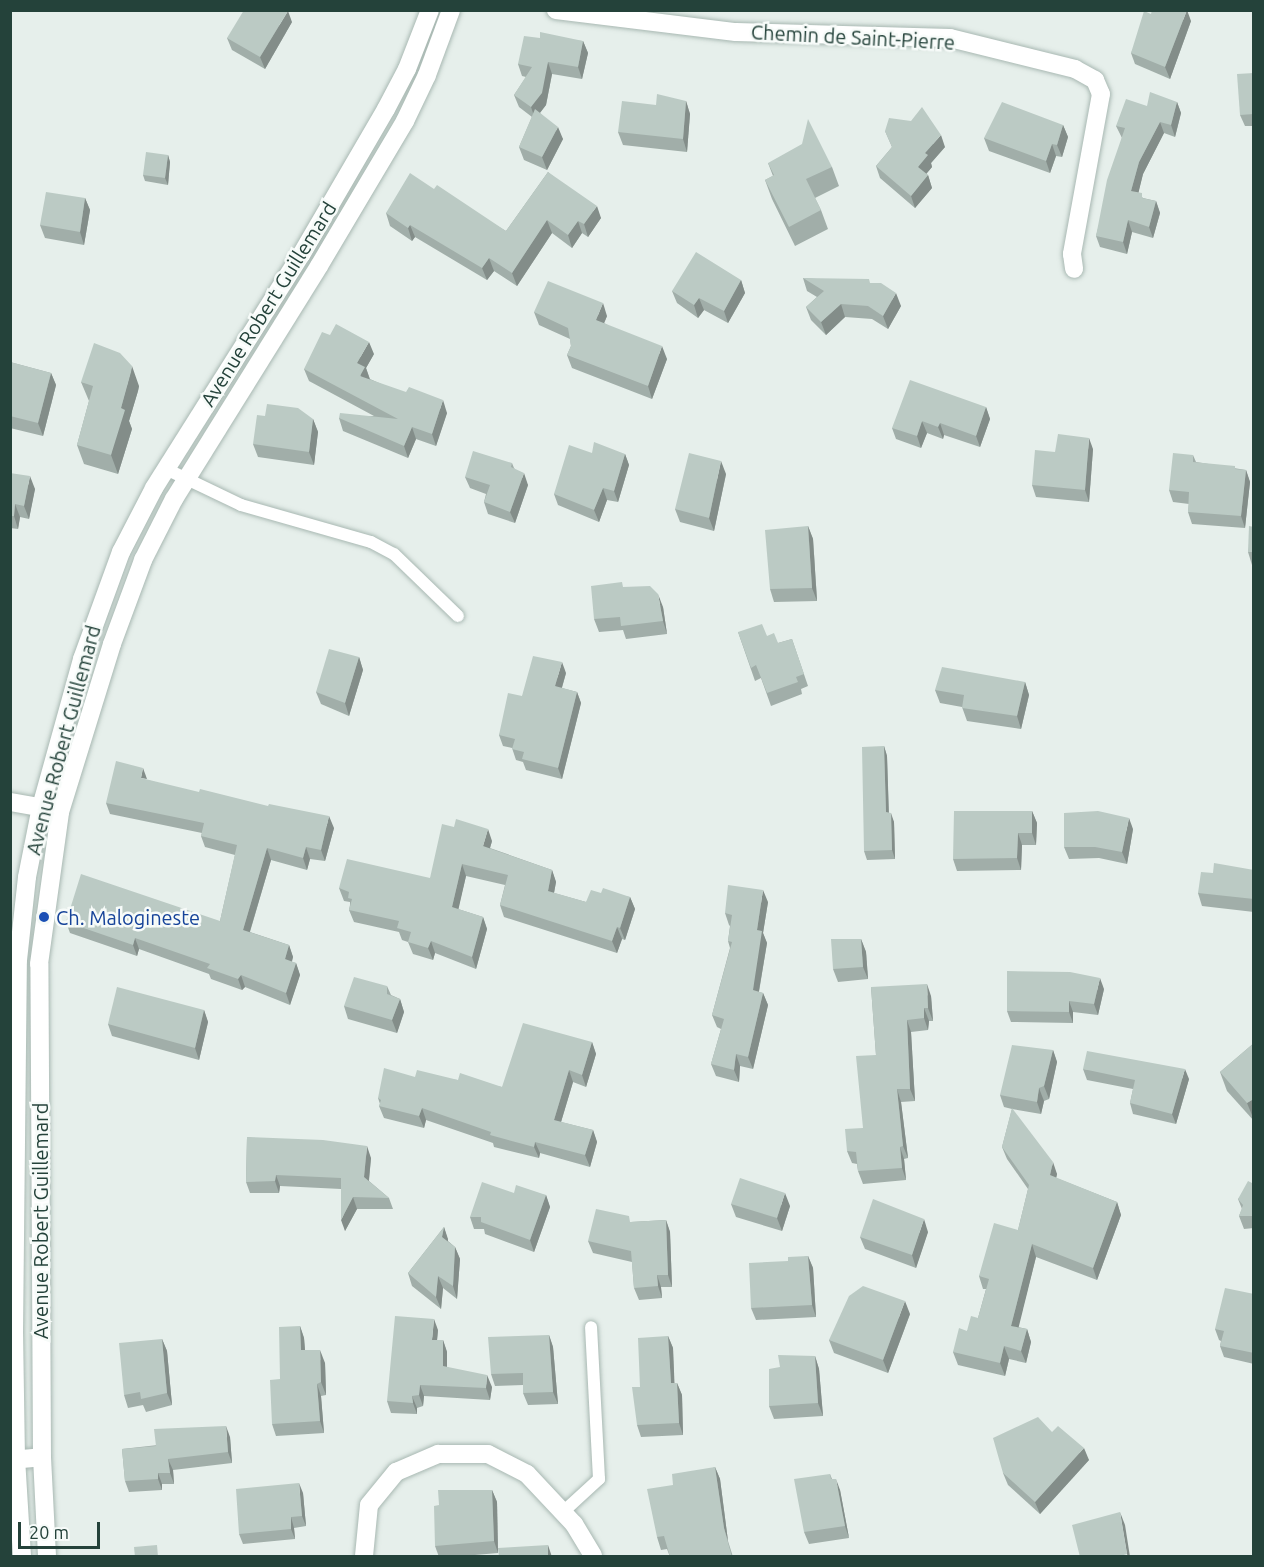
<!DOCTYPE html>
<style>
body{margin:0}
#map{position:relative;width:1264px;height:1567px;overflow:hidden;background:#e6efeb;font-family:Ubuntu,sans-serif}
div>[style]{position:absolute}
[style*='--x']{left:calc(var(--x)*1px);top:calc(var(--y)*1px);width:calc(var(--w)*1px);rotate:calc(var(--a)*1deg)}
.roads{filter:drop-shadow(0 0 2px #a8b8b2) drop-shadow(0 0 2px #a8b8b2)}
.lane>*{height:12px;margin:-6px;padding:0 6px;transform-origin:6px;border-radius:6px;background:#fff}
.street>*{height:18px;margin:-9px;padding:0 9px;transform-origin:9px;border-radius:9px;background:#fff}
.secondary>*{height:18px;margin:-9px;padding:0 9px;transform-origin:9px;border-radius:9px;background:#fff}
.wall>*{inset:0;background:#a1aea9}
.shaded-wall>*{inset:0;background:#838d89}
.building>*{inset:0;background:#bbcac4}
.dots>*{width:16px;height:16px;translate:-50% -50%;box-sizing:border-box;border:3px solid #f7fbf9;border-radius:50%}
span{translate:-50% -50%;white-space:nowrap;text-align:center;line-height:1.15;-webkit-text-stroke:5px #f7fbf9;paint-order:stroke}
.street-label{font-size:20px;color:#24423a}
.transit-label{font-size:20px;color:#164399}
.left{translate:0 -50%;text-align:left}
.frame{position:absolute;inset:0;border:12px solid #24423a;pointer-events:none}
.scale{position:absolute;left:18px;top:1522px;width:82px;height:27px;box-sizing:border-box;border:3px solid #24423a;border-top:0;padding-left:8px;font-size:18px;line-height:21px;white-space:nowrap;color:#24423a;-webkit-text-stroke:4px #f7fbf9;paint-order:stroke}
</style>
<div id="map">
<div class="roads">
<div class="lane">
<i style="--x:166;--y:469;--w:83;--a:25.6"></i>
<i style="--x:241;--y:505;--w:135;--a:15.9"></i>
<i style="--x:371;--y:542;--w:26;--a:28"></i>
<i style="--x:394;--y:554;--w:89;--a:44.1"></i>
<i style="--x:563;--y:1512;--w:49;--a:-42.5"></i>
<i style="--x:599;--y:1479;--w:152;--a:-93"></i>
</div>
<div class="street">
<i style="--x:556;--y:10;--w:181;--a:7"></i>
<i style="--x:736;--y:32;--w:214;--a:1.6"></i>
<i style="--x:950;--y:38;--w:129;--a:13.9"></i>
<i style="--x:1075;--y:69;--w:23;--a:29"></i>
<i style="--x:1095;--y:80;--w:15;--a:67"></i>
<i style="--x:1101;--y:94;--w:163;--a:100.3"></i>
<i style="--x:1072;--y:254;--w:15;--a:82"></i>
<i style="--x:10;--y:1460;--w:32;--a:-5"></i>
<i style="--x:364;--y:1556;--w:51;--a:-84.4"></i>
<i style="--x:369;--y:1505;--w:43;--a:-50.7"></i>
<i style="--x:396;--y:1472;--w:46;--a:-23.2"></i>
<i style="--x:438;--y:1454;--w:50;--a:0"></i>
<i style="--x:488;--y:1454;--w:44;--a:27.1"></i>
<i style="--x:527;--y:1474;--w:69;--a:46.8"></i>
<i style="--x:574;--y:1524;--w:37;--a:59"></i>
</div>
<div class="secondary">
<i style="--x:10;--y:802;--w:41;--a:9.9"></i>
<i style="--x:22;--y:1556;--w:97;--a:-93.5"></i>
<i style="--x:16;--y:1459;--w:126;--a:-90.9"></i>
<i style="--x:14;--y:1333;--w:373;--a:-89.4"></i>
<i style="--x:18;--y:960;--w:83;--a:-83.8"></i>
<i style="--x:27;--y:877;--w:71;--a:-78.7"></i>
<i style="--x:41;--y:807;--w:154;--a:-74.5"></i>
<i style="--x:82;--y:659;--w:114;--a:-70"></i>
<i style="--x:121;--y:552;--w:72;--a:-62.7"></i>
<i style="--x:154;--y:488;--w:275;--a:-57.8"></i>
<i style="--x:301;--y:255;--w:169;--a:-59.8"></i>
<i style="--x:386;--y:109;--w:45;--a:-62.3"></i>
<i style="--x:407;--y:69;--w:63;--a:-68.7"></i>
<i style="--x:47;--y:1556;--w:99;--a:-92.9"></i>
<i style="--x:42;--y:1457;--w:493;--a:-90.3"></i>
<i style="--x:39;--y:964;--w:153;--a:-82.1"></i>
<i style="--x:60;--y:812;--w:176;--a:-72.8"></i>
<i style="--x:112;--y:644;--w:90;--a:-69.7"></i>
<i style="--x:143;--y:560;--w:68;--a:-63.1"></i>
<i style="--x:174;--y:499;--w:274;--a:-58.1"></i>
<i style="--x:319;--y:266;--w:169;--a:-59.3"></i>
<i style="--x:405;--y:121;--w:51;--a:-64.4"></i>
<i style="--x:427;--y:75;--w:69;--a:-69.7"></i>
</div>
</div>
<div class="wall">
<i style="clip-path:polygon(1151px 14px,1191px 21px,1170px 79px,1135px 64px,1131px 53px)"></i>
<i style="clip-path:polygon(292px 22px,265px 69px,232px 50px,227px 38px)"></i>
<i style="clip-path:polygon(540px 38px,583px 41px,588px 53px,582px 79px,552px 74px,546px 105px,540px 113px,563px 139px,547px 170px,524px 160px,519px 147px,532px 117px,519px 107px,514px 95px,526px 77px,522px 76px,518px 64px)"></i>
<i style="clip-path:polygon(1254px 73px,1254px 126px,1245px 126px,1240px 115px)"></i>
<i style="clip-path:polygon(686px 101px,690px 114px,687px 152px,623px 145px,618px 132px,656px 105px)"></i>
<i style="clip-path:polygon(1177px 102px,1181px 113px,1175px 137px,1164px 133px,1143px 174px,1138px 193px,1143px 198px,1156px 201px,1160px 213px,1153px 238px,1132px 232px,1127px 254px,1100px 247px,1096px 236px,1122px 138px,1116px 126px,1147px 106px)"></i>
<i style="clip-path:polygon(1063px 125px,1068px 137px,1062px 157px,1056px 156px,1050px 173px,989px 151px,984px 138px)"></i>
<i style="clip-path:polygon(885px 131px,945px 147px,931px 163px,932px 167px,926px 174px,928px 175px,932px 188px,915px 208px,880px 178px,876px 166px,892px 147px)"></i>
<i style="clip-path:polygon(168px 155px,170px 162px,168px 185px,145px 181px,143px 175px)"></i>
<i style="clip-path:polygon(768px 163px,832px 167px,839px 186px,815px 198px,821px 210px,828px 229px,795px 246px,772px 199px,765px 180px,773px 176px)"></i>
<i style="clip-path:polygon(548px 172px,601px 218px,588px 237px,582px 233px,572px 248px,552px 233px,517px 286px,494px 271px,487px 280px,415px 237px,412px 241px,390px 226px,386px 213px,434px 189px,506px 231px)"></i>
<i style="clip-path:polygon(85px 198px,90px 210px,84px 245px,45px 238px,40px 225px)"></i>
<i style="clip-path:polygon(803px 278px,870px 283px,901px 306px,888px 329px,872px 319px,845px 317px,826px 335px,811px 320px,806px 307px,817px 297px,807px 291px)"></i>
<i style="clip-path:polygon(741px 280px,745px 293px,728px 323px,704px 310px,698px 318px,677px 303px,672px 291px)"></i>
<i style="clip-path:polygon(534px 312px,607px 316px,604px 323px,667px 359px,652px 399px,572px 368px,567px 355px,571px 346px,570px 339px,539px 325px)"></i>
<i style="clip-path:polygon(374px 354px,366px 368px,370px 379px,447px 413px,436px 446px,416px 439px,408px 458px,343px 431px,339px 418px,374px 416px,309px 381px,304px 369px)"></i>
<i style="clip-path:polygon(10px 362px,51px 373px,56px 385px,43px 436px,10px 428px)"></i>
<i style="clip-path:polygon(81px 382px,139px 386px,138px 391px,129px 421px,132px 429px,118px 474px,84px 464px,77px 445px,89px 401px)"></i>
<i style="clip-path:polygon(986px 407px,990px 419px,980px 447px,944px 435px,943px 439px,927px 433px,921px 448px,896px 439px,892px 428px)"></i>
<i style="clip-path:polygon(313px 419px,318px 432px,314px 465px,258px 457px,253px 444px)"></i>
<i style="clip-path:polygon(1093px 449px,1089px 502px,1036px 497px,1032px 485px,1055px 452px)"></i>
<i style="clip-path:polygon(592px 453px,625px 454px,629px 465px,618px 502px,607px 500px,599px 522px,558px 505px,554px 494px)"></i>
<i style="clip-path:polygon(1193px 455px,1196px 462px,1246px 470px,1250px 482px,1245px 528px,1192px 524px,1188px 512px,1189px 504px,1173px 502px,1169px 490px)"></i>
<i style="clip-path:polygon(512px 463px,514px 468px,528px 485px,515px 523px,488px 514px,484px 502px,486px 494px,470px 488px,465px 477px)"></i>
<i style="clip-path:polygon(10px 473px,35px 489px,29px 519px,20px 517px,18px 529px,10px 528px)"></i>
<i style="clip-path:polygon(726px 474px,714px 531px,680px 522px,675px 509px)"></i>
<i style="clip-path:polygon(808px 526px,813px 539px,817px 601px,774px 602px,770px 589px)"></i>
<i style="clip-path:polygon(1254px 527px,1254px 565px,1252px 565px,1248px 552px)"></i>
<i style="clip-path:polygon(623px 587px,663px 607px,667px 634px,626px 639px,623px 630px,599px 632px,594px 619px)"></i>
<i style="clip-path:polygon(738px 632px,767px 636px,778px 643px,792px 639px,808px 686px,801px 689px,802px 694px,771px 706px,761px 678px,755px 681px)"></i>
<i style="clip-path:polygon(359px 657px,363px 670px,349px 716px,321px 704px,316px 692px)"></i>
<i style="clip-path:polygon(566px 673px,562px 688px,577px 692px,581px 703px,562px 779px,526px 770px,523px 762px,516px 760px,512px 748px,503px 746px,499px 735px,522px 696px)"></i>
<i style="clip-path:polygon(1025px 682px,1029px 695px,1021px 729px,967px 721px,962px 707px,940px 703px,935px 690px)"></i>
<i style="clip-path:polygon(884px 746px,887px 756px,889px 813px,894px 822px,895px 859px,867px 860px,864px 851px)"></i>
<i style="clip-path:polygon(147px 780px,334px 828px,325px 861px,310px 859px,307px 870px,271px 860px,250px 932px,289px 945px,293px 957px,292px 962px,296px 963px,300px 975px,290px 1005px,245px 987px,242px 990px,211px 979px,209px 974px,139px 949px,137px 956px,70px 933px,66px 922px,220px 921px,235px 855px,205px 847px,201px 836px,202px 833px,110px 814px,106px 803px)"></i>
<i style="clip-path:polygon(1032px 811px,1037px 823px,1036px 845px,1022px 845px,1021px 870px,957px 871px,953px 859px)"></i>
<i style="clip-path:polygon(1133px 829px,1127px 864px,1099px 858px,1069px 859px,1064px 847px)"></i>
<i style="clip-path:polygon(492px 841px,490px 848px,552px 870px,556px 882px,554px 893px,586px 902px,601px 893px,630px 897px,635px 909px,625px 940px,622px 939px,617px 953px,504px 917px,500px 905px,505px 885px,466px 876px,458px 909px,483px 917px,487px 929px,476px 969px,435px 953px,433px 960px,413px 954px,408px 942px,402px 940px,399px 932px,354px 922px,349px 910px,350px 905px,350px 902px,344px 901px,339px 888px,430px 878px)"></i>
<i style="clip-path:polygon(1254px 870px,1254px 912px,1202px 906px,1198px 893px,1213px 873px)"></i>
<i style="clip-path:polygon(768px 902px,763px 933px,767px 943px,759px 992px,763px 993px,768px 1005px,753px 1069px,740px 1066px,739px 1082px,716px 1076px,711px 1064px,721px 1029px,717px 1027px,712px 1015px,730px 948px,728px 941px,730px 926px,729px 925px,725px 913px)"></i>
<i style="clip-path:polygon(861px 939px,866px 952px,868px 979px,838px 982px,833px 969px)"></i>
<i style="clip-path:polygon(387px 986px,391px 995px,400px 999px,404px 1012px,397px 1033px,348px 1019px,344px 1006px)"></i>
<i style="clip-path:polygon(871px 987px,931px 996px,933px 1021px,929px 1021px,928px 1030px,911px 1032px,915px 1101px,901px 1102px,908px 1158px,904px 1159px,906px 1180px,863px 1184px,858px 1171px,857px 1164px,852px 1163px,847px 1151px,863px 1128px,876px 1055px)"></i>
<i style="clip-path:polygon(1104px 989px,1098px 1015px,1073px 1012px,1073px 1023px,1011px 1022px,1007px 1011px)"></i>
<i style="clip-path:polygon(204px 1010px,208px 1022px,199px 1060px,112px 1036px,108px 1024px)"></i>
<i style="clip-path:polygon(592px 1042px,596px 1054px,586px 1087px,573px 1082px,561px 1122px,593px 1130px,597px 1142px,590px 1167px,540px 1153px,539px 1158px,494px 1147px,493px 1143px,426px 1120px,424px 1128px,384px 1118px,379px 1106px,380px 1104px,378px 1098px,415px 1077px,458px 1080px,502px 1087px)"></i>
<i style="clip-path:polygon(1254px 1043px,1254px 1121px,1227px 1091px,1220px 1072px)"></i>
<i style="clip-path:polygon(1053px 1050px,1057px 1062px,1049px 1099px,1044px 1101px,1041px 1114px,1012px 1109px,1057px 1174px,1056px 1178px,1117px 1202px,1121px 1215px,1097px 1280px,1036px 1257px,1018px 1327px,1027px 1329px,1031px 1342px,1026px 1363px,1009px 1359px,1005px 1376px,958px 1365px,953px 1352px,967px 1331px,978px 1318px,986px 1289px,983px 1289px,979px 1276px,1018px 1230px,1028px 1189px,1007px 1159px,1002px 1147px,1012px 1109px,1004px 1107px,1000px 1095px)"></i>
<i style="clip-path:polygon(1083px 1069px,1189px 1079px,1176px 1124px,1133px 1114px,1130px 1103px,1133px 1089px,1087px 1080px)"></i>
<i style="clip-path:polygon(247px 1137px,371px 1158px,369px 1181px,389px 1198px,393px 1209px,357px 1209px,345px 1231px,341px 1189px,280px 1186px,279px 1193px,250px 1193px,246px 1182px)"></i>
<i style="clip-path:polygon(1254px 1184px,1254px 1228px,1244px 1229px,1239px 1216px,1242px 1209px,1238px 1199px)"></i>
<i style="clip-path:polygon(514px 1193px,546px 1195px,550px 1207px,534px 1252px,485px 1234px,484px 1229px,474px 1229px,470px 1217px)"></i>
<i style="clip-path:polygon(731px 1204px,790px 1206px,782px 1231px,736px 1217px)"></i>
<i style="clip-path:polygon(666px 1220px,670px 1232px,672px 1287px,661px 1287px,662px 1298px,639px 1300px,634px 1288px,632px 1262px,593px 1253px,588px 1241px,631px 1222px)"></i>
<i style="clip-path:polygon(444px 1227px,448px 1241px,455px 1247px,460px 1259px,457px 1299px,443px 1288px,441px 1309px,412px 1286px,408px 1273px)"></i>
<i style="clip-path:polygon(928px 1232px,916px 1268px,865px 1249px,860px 1237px)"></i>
<i style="clip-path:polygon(808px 1256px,813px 1268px,816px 1317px,756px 1320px,751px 1308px,788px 1261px)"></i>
<i style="clip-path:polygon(1254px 1294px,1254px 1364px,1224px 1357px,1220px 1346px,1221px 1341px,1219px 1340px,1215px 1329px)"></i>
<i style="clip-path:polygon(910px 1314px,888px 1373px,834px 1353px,829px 1340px)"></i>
<i style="clip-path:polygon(300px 1326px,304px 1338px,305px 1350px,325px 1363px,326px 1395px,321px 1396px,324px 1433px,276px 1436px,272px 1424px)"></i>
<i style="clip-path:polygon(438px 1330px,437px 1340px,443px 1340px,447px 1352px,447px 1367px,492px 1387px,490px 1400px,424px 1396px,423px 1406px,417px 1408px,417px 1414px,391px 1413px,387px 1401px)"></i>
<i style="clip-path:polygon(549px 1335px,553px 1347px,558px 1404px,528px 1405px,523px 1393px,523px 1385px,495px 1386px,491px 1374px)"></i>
<i style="clip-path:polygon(668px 1336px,673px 1348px,674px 1383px,677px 1383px,682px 1395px,683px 1435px,641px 1437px,637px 1425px,640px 1387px)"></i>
<i style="clip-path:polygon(162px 1339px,167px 1351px,172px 1405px,146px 1412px,143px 1405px,128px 1408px,124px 1395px)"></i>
<i style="clip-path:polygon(815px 1356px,819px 1369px,823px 1416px,774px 1419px,769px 1406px,780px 1367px)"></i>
<i style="clip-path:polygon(1052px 1432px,1089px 1460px,1040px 1514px,1008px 1485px,1003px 1473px)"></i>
<i style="clip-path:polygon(230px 1437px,232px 1463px,173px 1470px,174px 1484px,162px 1484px,162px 1490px,129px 1492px,125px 1481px,122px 1449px)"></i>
<i style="clip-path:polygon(715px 1467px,720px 1479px,728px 1541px,733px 1557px,670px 1557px,667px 1549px,661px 1550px,657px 1537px,673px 1485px)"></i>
<i style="clip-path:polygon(830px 1474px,832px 1479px,840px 1490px,849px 1538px,809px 1544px,804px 1532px)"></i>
<i style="clip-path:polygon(492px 1490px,497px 1502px,498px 1553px,452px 1557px,439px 1557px,435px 1546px)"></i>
<i style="clip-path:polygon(303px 1493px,306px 1526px,294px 1528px,295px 1539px,243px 1544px,239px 1534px)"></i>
</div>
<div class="shaded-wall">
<i style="clip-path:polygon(1187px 10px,1191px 21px,1170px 79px,1165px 67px)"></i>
<i style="clip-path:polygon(288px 11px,292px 22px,265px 69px,260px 57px)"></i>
<i style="clip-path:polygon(583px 41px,588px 53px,582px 79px,578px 67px)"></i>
<i style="clip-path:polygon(548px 62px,552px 74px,546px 105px,535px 119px,531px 107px)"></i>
<i style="clip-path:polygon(686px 101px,690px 114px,687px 152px,683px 139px)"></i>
<i style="clip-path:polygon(1177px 102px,1181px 113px,1175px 137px,1171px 125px)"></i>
<i style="clip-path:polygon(1160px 122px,1164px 133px,1143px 174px,1136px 203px,1131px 191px,1139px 162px)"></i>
<i style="clip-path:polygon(1063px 125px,1068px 137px,1062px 157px,1057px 145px)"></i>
<i style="clip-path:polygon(558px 127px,563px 139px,547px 170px,542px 157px)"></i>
<i style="clip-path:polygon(941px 135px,945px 147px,931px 163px,932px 167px,922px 179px,918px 167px,925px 153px)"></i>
<i style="clip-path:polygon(1052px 144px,1056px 156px,1050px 173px,1046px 161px)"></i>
<i style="clip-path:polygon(168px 155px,170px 162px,168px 185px,165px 178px)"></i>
<i style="clip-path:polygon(928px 175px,932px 188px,915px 208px,911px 196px)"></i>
<i style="clip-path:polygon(85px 198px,90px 210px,84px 245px,80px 232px)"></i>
<i style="clip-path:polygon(1156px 201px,1160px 213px,1153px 238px,1149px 227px)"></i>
<i style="clip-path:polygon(597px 206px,601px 218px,588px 237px,584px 224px)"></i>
<i style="clip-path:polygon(547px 220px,552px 233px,517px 286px,512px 273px)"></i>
<i style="clip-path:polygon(1128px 220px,1132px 232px,1127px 254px,1123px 242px)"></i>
<i style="clip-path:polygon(578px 221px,582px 233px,572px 248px,568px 235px)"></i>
<i style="clip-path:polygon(410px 225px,415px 237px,412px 241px,408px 228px)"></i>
<i style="clip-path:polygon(489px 258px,494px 271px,487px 280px,482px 268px)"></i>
<i style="clip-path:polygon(741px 280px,745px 293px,728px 323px,724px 311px)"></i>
<i style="clip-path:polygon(896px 293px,901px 306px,888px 329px,883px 316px)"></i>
<i style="clip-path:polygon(699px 298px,704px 310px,698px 318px,694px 305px)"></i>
<i style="clip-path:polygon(603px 303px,607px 316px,600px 333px,596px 320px)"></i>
<i style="clip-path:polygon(841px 304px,845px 317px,826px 335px,821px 322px)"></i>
<i style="clip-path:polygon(369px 342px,374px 354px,366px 368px,370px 380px,365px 389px,357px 363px)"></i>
<i style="clip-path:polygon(662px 346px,667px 359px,652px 399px,648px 386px)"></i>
<i style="clip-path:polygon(132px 366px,139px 386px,138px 391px,129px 421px,132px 429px,118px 474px,111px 455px,121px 408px)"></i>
<i style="clip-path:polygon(51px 373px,56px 385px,43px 436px,38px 423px)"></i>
<i style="clip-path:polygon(443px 400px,447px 413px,436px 446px,432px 434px)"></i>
<i style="clip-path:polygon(986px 407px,990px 419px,980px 447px,976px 436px)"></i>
<i style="clip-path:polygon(313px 419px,318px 432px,314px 465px,309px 452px)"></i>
<i style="clip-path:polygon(922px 421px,927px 433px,921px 448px,917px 436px)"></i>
<i style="clip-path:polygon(940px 423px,944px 435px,943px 439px,938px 427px)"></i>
<i style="clip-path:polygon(412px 427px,416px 439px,408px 458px,404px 446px)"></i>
<i style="clip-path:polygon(1089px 438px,1093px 449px,1089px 502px,1085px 490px)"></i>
<i style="clip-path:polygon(625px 454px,629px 465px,618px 502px,614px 491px)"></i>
<i style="clip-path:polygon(721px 461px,726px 474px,714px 531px,709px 518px)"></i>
<i style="clip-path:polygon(1246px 470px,1250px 482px,1245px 528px,1241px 516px)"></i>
<i style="clip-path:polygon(524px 473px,528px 485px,515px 523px,510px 512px)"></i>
<i style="clip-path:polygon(30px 476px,35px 489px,29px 519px,24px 506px)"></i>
<i style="clip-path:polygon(603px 488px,607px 500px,599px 522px,594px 510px)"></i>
<i style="clip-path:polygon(15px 504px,20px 517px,18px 529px,14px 516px)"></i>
<i style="clip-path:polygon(808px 526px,813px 539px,817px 601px,812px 588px)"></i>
<i style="clip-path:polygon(658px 594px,663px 607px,667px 634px,663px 621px)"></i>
<i style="clip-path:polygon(359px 657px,363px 670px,349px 716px,345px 703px)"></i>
<i style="clip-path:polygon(562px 662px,566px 673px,559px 697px,555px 686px)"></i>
<i style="clip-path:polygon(1025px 682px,1029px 695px,1021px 729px,1017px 716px)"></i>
<i style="clip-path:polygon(577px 692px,581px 703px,562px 779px,558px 768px)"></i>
<i style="clip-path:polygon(884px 746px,887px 756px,889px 822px,886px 812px)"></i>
<i style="clip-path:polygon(143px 768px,147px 779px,141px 778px)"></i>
<i style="clip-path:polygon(1032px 811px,1037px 823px,1036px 845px,1032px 833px)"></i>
<i style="clip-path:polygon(891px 813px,894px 822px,895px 859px,892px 850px)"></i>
<i style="clip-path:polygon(329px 816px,334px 828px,325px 861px,321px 850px)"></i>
<i style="clip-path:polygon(1129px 818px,1133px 829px,1127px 864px,1122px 852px)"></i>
<i style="clip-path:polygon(488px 829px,492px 841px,487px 858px,483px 846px)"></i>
<i style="clip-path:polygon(1018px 833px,1022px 845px,1021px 870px,1017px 858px)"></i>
<i style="clip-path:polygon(306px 847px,310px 859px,307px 870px,303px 858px)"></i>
<i style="clip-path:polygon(267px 848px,271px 860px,247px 941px,243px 930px)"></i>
<i style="clip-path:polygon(462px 864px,466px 876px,456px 920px,452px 907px)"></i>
<i style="clip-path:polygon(552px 870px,556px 882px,552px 903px,548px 891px)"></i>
<i style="clip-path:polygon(763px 890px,768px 902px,763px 933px,767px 943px,757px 1002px,753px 990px,757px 930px)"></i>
<i style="clip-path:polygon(630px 897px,635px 909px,625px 940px,620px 928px)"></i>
<i style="clip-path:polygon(483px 917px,487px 929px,476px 969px,472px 957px)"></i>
<i style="clip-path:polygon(617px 927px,622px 939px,617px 953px,612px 941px)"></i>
<i style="clip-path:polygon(135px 938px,139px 949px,137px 956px,133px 945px)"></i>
<i style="clip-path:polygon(861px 939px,866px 952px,868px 979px,863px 967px)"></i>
<i style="clip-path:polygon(431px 941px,435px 953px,433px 960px,428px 948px)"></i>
<i style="clip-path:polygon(289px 945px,293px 957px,289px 970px,285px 959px)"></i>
<i style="clip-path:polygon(296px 963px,300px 975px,290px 1005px,286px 993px)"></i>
<i style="clip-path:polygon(241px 975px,245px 987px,242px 990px,238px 979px)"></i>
<i style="clip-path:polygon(1100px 978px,1104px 989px,1098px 1015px,1094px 1004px)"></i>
<i style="clip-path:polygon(927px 984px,931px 996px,933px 1021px,928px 1008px)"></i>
<i style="clip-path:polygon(763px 993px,768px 1005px,753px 1069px,748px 1057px)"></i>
<i style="clip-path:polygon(400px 999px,404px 1012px,397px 1033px,392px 1020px)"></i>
<i style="clip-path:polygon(1069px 1001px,1073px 1012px,1073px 1023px,1069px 1012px)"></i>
<i style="clip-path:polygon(924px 1008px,929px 1021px,928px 1030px,924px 1018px)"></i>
<i style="clip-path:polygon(204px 1010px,208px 1022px,199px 1060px,195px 1048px)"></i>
<i style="clip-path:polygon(907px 1020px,911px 1032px,915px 1101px,910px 1089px)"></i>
<i style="clip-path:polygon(592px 1042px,596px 1054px,586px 1087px,582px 1075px)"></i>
<i style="clip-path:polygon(1053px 1050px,1057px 1062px,1049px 1099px,1044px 1086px)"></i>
<i style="clip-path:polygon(736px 1054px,740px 1066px,739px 1082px,734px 1070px)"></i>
<i style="clip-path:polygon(1185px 1069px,1189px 1079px,1176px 1124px,1172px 1114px)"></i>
<i style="clip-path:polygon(569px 1070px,573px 1082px,558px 1132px,554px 1120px)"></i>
<i style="clip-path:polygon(1039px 1088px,1044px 1101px,1041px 1114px,1037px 1102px)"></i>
<i style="clip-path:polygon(897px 1089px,901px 1102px,908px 1158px,903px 1146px)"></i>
<i style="clip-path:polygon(1252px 1100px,1254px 1105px,1254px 1120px,1247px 1103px)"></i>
<i style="clip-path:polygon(422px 1108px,426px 1120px,424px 1128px,419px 1116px)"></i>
<i style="clip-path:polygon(593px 1130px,597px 1142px,590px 1167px,585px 1155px)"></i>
<i style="clip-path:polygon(535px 1142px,540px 1153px,539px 1158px,534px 1147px)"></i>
<i style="clip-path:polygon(367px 1146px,371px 1158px,368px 1188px,364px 1177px)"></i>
<i style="clip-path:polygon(900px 1147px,904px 1159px,906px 1180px,902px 1168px)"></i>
<i style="clip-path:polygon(1053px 1162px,1057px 1174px,1054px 1188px,1050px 1175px)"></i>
<i style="clip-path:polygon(276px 1175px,280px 1186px,279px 1193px,275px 1181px)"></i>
<i style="clip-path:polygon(785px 1193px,790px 1206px,782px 1231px,777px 1218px)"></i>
<i style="clip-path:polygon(546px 1195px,550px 1207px,534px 1252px,530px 1240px)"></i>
<i style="clip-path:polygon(353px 1197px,357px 1209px,345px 1231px,341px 1220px)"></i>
<i style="clip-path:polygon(1117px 1202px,1121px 1215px,1097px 1280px,1093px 1268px)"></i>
<i style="clip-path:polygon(924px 1219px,928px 1232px,916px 1268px,912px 1255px)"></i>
<i style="clip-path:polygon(666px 1220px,670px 1232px,672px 1287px,668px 1275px)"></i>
<i style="clip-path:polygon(444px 1227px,448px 1239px,447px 1249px,442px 1237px)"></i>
<i style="clip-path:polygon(1032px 1244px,1036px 1257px,1016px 1338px,1011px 1326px)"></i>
<i style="clip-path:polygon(455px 1247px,460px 1259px,457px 1299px,453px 1286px)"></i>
<i style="clip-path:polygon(808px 1256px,813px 1268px,816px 1317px,812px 1305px)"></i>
<i style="clip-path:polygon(657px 1275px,661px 1287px,662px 1298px,658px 1286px)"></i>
<i style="clip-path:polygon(438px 1276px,443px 1288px,441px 1309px,436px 1297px)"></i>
<i style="clip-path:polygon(905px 1301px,910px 1314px,888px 1373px,883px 1360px)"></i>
<i style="clip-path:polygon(434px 1319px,438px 1330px,436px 1351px,432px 1340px)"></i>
<i style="clip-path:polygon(300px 1326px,304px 1338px,306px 1363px,301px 1350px)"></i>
<i style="clip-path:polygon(1027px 1329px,1031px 1342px,1026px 1363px,1021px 1351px)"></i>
<i style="clip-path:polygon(549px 1335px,553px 1347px,558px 1404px,553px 1392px)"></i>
<i style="clip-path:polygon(668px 1336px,673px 1348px,675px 1395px,671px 1383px)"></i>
<i style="clip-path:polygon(162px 1339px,167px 1351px,172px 1405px,167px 1393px)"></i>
<i style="clip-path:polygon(443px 1340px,447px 1352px,447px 1378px,443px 1366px)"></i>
<i style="clip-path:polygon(1004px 1346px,1009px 1359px,1005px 1376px,1000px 1363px)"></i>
<i style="clip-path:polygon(320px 1350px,325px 1363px,326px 1395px,321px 1382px)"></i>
<i style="clip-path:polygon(815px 1356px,819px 1369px,823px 1416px,818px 1403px)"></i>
<i style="clip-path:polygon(487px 1375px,492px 1387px,490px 1400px,486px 1388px)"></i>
<i style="clip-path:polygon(677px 1383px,682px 1395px,683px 1435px,679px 1423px)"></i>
<i style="clip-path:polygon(317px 1384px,321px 1396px,324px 1433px,320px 1421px)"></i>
<i style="clip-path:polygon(420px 1385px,424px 1396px,423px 1406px,419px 1395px)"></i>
<i style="clip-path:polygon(412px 1396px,417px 1408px,417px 1414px,413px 1403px)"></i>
<i style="clip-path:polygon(226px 1426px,230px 1437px,232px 1463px,228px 1452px)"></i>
<i style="clip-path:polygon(1084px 1448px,1089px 1460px,1040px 1514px,1035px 1502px)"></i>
<i style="clip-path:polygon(168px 1459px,173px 1470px,174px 1484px,170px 1473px)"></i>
<i style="clip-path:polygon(715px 1467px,720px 1479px,728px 1541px,733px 1557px,724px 1528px)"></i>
<i style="clip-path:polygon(158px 1473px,162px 1484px,162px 1490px,158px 1479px)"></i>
<i style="clip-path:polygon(836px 1479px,840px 1490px,849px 1538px,845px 1526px)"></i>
<i style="clip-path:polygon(299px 1483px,303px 1493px,306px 1526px,302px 1516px)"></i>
<i style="clip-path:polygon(492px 1490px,497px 1502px,498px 1553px,494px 1541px)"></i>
<i style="clip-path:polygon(1120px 1512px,1125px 1525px,1130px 1557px,1128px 1557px,1127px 1554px)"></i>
<i style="clip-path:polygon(291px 1517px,294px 1528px,295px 1539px,291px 1529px)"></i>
<i style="clip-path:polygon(548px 1545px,552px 1557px,548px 1557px)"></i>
</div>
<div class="building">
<i style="clip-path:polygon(244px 10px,288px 11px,260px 57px,227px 38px)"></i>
<i style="clip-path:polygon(1152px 10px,1187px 10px,1165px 67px,1131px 53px,1144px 11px,1151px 14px)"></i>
<i style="clip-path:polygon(540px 32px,583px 41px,578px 67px,548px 62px,542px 93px,531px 107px,514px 95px,532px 67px,518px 64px,524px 36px,540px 38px)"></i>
<i style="clip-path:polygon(1254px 73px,1254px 114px,1240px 115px,1237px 74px)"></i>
<i style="clip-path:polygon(1150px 92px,1177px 102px,1171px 125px,1160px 122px,1139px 162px,1131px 191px,1142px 193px,1142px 198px,1156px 201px,1149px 227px,1128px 220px,1123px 242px,1096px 236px,1107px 180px,1125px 128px,1116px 126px,1126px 99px,1147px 106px)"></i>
<i style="clip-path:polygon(657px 94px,686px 101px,683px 139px,618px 132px,622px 101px,656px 105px)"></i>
<i style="clip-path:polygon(1002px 102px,1063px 125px,1057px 145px,1052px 144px,1046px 161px,984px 138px)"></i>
<i style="clip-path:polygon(922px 107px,941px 135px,925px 153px,928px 155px,918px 167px,928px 175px,911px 196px,876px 166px,892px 147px,885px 131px,889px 118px,911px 121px)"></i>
<i style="clip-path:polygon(535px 109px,558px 127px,542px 157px,519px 147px)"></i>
<i style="clip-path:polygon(808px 119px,832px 167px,806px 179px,821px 210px,789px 227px,765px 180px,774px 175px,768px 163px,802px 144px)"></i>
<i style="clip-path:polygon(146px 152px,168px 155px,165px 178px,143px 175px)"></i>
<i style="clip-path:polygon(548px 172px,597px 206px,584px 224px,578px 221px,568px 235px,547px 220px,512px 273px,489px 258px,482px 268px,410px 225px,408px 228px,386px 213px,410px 173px,434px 189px,437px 185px,506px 231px)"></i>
<i style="clip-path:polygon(46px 192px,85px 198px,80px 232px,40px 225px)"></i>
<i style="clip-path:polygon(696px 252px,741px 280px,724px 311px,699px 298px,694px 305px,672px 291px)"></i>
<i style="clip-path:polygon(803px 278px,869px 279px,870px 283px,881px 283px,896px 293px,883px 316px,868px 306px,841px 304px,821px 322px,806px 307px,824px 291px)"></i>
<i style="clip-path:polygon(548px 281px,603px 303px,596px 320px,662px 346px,648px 386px,567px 355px,571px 346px,568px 328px,534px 312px)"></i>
<i style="clip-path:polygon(336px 324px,369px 342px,357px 363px,365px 367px,360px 376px,406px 392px,409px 387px,443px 400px,432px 434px,412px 427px,404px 446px,339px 418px,340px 413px,398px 419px,304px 369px,322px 332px,330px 335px)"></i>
<i style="clip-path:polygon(94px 343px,120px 353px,132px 366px,131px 372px,121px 408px,125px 410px,111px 455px,77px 445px,93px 386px,81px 382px)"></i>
<i style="clip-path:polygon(10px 362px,51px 373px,38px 423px,10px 416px)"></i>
<i style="clip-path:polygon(910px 380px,986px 407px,976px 436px,940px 423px,938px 427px,922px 421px,917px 436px,892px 428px)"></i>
<i style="clip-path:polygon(267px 404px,298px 408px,313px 419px,309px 452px,253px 444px,257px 415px,265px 416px)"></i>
<i style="clip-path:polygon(1058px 434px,1089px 438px,1085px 490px,1032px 485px,1035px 450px,1055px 452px)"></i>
<i style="clip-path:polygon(594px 442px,625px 454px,614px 491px,603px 488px,594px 510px,554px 494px,569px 445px,592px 453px)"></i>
<i style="clip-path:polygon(473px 451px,512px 463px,511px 467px,524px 473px,510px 512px,484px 502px,490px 485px,465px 477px)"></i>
<i style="clip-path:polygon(689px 453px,721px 461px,709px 518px,675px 509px)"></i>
<i style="clip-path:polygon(1173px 453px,1193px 455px,1193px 462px,1235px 466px,1235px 469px,1246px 470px,1241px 516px,1188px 512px,1189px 492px,1169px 490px)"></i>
<i style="clip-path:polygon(10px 473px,30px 476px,24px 506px,15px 504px,14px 516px,10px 516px)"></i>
<i style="clip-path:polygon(808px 526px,812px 588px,770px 589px,765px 530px)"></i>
<i style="clip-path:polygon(1249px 526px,1254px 527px,1254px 552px,1248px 552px)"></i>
<i style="clip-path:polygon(622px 582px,623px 587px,650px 586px,658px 594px,663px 621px,621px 626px,620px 617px,594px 619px,591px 586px)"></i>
<i style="clip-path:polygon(762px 624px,767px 636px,774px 633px,778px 643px,792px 639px,804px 674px,796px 677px,798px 682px,767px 693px,756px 665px,751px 668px,738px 632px)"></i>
<i style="clip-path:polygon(329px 649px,359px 657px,345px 703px,316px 692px)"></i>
<i style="clip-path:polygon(533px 656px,562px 662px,555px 686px,577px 692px,558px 768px,522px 759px,524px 752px,512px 749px,515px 739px,499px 735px,508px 693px,522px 696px)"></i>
<i style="clip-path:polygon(942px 667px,1025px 682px,1017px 716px,962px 708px,964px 695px,935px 690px)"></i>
<i style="clip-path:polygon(884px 746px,886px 812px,891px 813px,892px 850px,864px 851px,862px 747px)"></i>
<i style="clip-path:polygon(116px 761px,143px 768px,141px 778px,199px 792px,200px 789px,268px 806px,269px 804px,329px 816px,321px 850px,306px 847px,303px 858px,267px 848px,243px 930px,289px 945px,285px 959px,296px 963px,286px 993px,241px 975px,238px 979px,207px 968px,210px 964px,135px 938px,133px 945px,66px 922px,81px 874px,220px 921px,237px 845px,201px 836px,204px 823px,106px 803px)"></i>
<i style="clip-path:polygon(954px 811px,1032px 811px,1032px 833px,1018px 833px,1017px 858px,953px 859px)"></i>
<i style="clip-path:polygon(1098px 811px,1129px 818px,1122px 852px,1095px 847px,1064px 847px,1064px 813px)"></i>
<i style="clip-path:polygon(456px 819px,488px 829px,483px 846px,552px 870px,548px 891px,586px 902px,591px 890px,601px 893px,603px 888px,630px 897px,620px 928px,617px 927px,612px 941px,500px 905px,508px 875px,462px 864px,452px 907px,483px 917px,472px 957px,431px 941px,428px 948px,408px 942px,411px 932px,397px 928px,399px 921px,349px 910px,352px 899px,348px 898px,349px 892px,339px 888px,347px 859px,430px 878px,442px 824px,454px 827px)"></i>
<i style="clip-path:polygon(1214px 863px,1254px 870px,1254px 899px,1198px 893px,1201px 872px,1213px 873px)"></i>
<i style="clip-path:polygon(728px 885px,763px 890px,757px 930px,762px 931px,753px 990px,763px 993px,748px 1057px,736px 1054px,734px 1070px,711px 1064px,724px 1019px,712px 1015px,732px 942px,728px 941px,732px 915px,725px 913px)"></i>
<i style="clip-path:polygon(831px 939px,861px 939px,863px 967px,833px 969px)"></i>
<i style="clip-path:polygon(1007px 971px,1070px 972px,1100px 978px,1094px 1004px,1069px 1001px,1069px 1012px,1007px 1011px)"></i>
<i style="clip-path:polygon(354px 977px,387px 986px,387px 994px,400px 999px,392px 1020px,344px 1006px)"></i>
<i style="clip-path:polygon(927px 984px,928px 1008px,924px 1008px,924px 1018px,907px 1020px,910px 1089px,897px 1089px,903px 1146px,900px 1147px,902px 1168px,858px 1171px,856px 1152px,847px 1151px,845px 1129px,863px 1128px,856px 1056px,876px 1055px,871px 987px)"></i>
<i style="clip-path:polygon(117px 987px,204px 1010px,195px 1048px,108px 1024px)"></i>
<i style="clip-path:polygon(523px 1023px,592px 1042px,582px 1075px,569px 1070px,554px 1120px,593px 1130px,585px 1155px,535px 1142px,534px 1147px,490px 1135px,491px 1132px,422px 1108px,419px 1116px,379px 1106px,381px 1100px,378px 1098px,384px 1068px,415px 1077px,417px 1070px,458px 1080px,460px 1073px,502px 1087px)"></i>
<i style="clip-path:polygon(1254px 1043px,1254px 1102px,1252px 1100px,1247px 1103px,1220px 1072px)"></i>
<i style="clip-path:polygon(1012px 1045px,1053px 1050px,1044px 1086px,1039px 1088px,1037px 1102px,1000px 1095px)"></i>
<i style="clip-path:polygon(1087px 1051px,1185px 1069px,1172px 1114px,1130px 1103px,1135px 1080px,1083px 1069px)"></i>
<i style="clip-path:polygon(1012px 1108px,1053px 1162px,1050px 1175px,1117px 1202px,1093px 1268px,1032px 1244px,1011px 1326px,1027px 1329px,1021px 1351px,1004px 1346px,1000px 1363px,953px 1352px,959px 1328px,967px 1331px,971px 1316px,978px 1318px,989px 1279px,979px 1276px,994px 1223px,1018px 1230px,1029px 1185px,1002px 1147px)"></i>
<i style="clip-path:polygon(247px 1137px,323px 1140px,367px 1146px,364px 1177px,389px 1198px,353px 1197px,341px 1220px,341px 1178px,276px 1175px,275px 1181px,246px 1182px)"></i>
<i style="clip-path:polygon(740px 1178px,785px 1193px,777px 1218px,731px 1204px)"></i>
<i style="clip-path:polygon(1248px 1181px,1254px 1184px,1254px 1216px,1239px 1216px,1243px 1205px,1238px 1199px)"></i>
<i style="clip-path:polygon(482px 1182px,514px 1193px,516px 1185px,546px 1195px,530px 1240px,481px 1222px,481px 1217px,470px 1217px)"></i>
<i style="clip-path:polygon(873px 1199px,924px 1219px,912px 1255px,860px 1237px)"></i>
<i style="clip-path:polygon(596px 1209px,629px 1216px,630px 1222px,666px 1220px,668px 1275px,657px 1275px,658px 1286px,634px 1288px,631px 1251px,588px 1241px)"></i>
<i style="clip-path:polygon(444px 1227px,442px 1237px,455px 1247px,453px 1286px,438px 1276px,436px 1297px,408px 1273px)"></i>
<i style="clip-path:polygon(808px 1256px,812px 1305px,751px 1308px,749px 1263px,788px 1261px,788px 1257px)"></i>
<i style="clip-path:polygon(863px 1286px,905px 1301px,883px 1360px,829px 1340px,849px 1296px)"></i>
<i style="clip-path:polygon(1225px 1288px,1254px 1294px,1254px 1353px,1220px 1346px,1224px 1331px,1215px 1329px)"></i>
<i style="clip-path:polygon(395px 1316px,434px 1319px,432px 1340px,443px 1340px,443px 1366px,487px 1375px,486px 1388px,420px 1385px,419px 1395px,412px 1396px,413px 1403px,387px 1401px)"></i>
<i style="clip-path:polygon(300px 1326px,301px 1350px,320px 1350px,321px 1382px,317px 1384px,320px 1421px,272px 1424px,270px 1380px,280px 1379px,279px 1327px)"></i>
<i style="clip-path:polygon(549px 1335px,553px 1392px,523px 1393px,523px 1373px,491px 1374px,488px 1337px)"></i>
<i style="clip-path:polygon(668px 1336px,671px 1383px,677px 1383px,679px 1423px,637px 1425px,632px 1387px,640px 1387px,638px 1338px)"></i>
<i style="clip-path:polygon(162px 1339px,167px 1393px,141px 1399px,140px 1392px,124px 1395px,119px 1343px)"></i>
<i style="clip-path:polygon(778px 1355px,815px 1356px,818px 1403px,769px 1406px,769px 1369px,780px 1367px)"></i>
<i style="clip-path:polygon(1038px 1417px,1052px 1432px,1058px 1426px,1084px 1448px,1035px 1502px,1003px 1473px,993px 1438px)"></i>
<i style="clip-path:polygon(226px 1426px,228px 1452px,168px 1459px,170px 1473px,158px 1473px,158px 1479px,125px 1481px,122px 1449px,156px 1446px,154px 1429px)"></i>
<i style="clip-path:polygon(715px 1467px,724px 1528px,732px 1557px,670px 1557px,664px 1536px,657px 1537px,647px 1489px,673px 1485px,672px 1474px)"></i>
<i style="clip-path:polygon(830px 1474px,831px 1479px,836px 1479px,845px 1526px,804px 1532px,794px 1479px)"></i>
<i style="clip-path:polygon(299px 1483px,302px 1516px,291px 1517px,291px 1529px,239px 1534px,236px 1489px)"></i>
<i style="clip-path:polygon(438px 1490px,492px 1490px,494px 1541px,435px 1546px,434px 1506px,439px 1505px)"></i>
<i style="clip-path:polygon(1120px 1512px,1127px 1554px,1117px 1557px,1080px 1557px,1072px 1525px)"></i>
<i style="clip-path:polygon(157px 1545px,158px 1557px,135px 1557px,134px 1547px)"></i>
<i style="clip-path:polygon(548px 1545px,548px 1557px,499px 1557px,498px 1548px)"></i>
</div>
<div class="dots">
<i style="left:44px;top:917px;background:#1a4fb4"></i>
</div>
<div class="street-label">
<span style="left:853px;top:37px;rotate:3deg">Chemin de Saint-Pierre</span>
<span style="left:268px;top:304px;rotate:-58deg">Avenue Robert Guillemard</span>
<span style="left:63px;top:740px;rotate:-75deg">Avenue Robert Guillemard</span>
<span style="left:40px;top:1221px;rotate:-90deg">Avenue Robert Guillemard</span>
</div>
<div class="transit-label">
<span class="left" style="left:56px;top:917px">Ch. Malogineste</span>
</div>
<div class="frame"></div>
<div class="scale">20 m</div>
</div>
